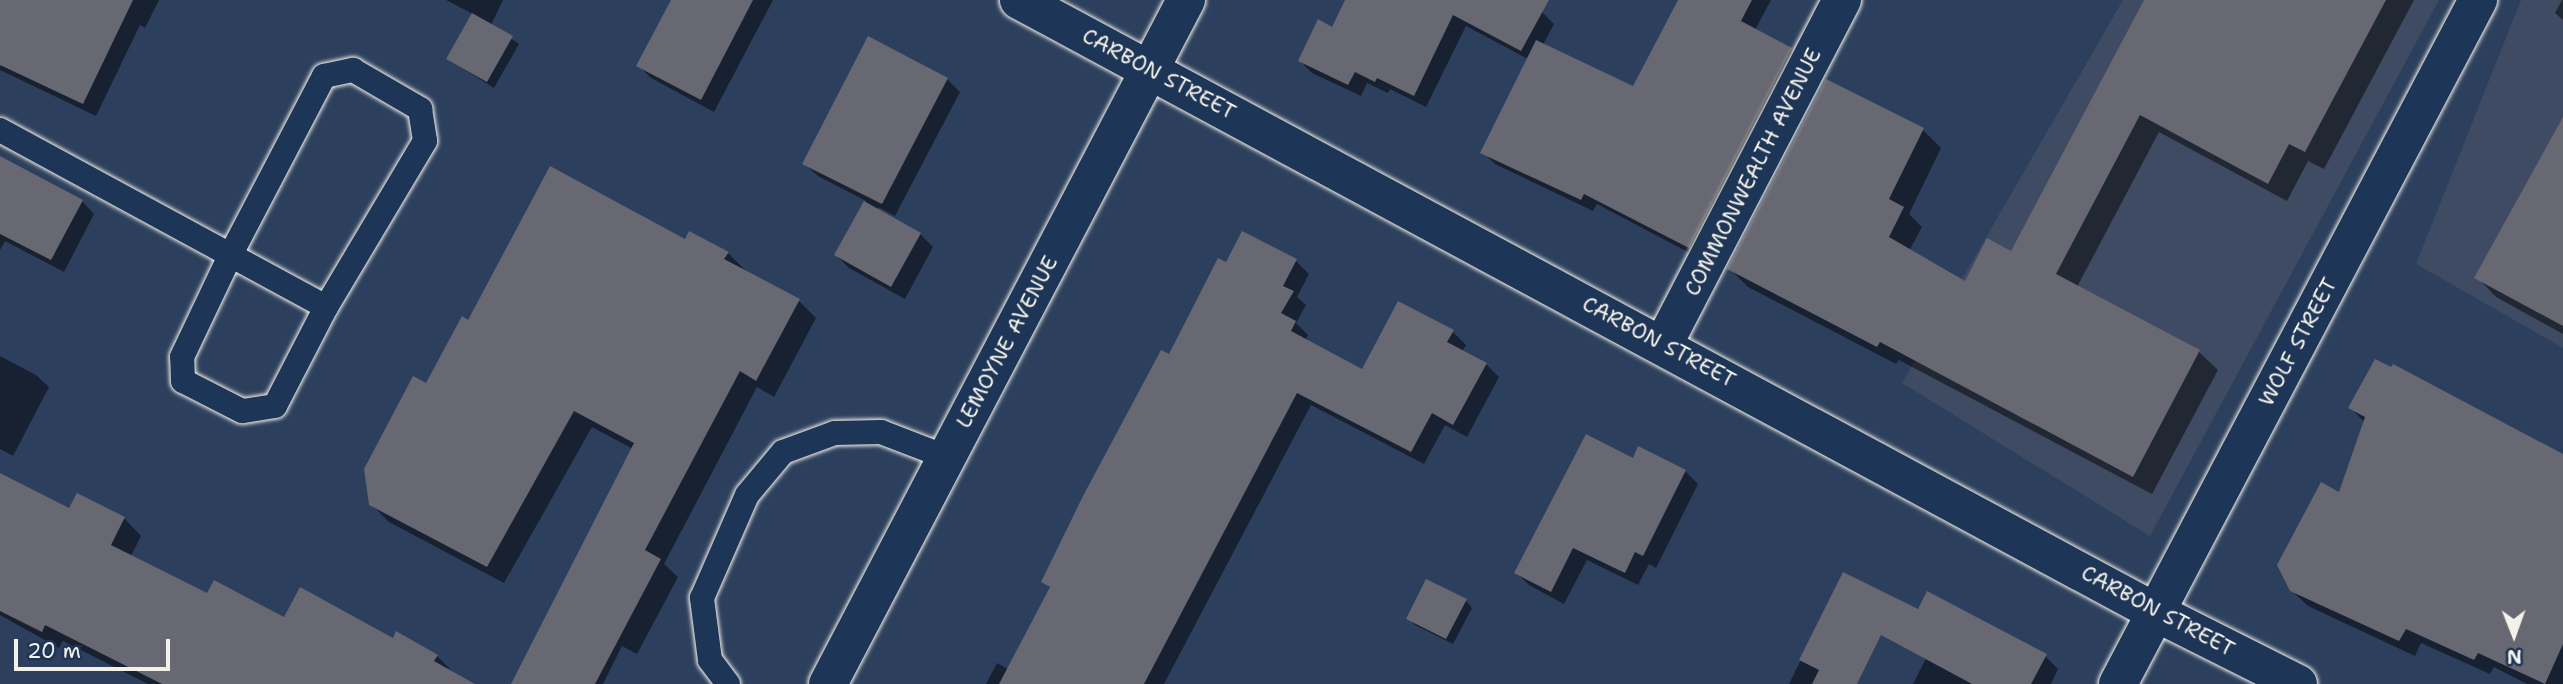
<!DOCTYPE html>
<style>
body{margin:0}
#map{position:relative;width:2563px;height:684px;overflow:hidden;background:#2c3f5c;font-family:"Shantell Sans",sans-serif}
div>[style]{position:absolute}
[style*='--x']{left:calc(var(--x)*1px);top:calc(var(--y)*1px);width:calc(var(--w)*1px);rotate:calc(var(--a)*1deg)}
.built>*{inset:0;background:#3e4b62}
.shadow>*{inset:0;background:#0007}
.building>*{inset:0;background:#676871}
.roads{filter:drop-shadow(0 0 2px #f4f1e8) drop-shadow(0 0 2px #f4f1e8)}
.lane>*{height:24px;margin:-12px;padding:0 12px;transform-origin:12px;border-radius:12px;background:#1d3557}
.street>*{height:38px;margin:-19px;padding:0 19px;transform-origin:19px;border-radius:19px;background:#1d3557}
.primary>*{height:38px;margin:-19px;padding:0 19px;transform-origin:19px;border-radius:19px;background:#1d3557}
span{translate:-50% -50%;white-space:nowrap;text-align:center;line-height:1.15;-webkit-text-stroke:5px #1d3557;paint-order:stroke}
.street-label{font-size:21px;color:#f4f1e8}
.north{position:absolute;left:2479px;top:600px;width:70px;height:70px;-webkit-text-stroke:5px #1d3557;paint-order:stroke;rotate:179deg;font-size:19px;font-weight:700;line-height:28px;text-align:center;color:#f4f1e8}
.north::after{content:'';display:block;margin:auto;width:24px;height:32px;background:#f4f1e8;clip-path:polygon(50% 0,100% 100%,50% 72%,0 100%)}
.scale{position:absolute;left:14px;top:639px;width:156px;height:32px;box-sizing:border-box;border:4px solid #f4f1e8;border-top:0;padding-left:9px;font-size:21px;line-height:24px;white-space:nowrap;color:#f4f1e8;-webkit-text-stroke:5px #1d3557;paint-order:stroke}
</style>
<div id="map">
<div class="built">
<i style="clip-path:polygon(2123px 0,2439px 0,2150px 536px,1902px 383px)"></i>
<i style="clip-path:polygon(2521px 0,2563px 0,2563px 348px,2416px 264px)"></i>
</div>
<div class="shadow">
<i style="clip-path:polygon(2px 0,159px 0,145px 28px,140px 25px,96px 116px,0 70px)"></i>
<i style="clip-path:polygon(446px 0,503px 0,491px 25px,519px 44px,494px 88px,448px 59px,473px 14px)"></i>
<i style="clip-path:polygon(673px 0,773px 0,714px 112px,651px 78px,638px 65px)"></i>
<i style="clip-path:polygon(1347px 0,1519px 0,1542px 12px,1554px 24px,1543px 45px,1634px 89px,1680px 0,1771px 0,1755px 30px,1791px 50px,1803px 62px,1701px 259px,1597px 204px,1593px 211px,1495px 164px,1483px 152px,1528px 59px,1466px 26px,1426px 107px,1390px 89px,1388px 93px,1367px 83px,1361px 96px,1312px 73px,1300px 61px,1333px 29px)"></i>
<i style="clip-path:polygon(2146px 0,2414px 0,2324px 169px,2308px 161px,2287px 201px,2159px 132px,2077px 287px,2199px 352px,2218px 370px,2152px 494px,1899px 360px,1896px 364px,1748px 287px,1729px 268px,1923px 130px,1941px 148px,1909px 214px,1922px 227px,1909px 251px,1965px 283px,2012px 253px)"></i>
<i style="clip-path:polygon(2562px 0,2563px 0,2563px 20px,2555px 13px)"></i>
<i style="clip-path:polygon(947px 79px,960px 92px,895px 216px,878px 207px,877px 210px,920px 234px,933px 247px,905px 299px,849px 268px,836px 255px,866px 201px,818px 176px,804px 163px)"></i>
<i style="clip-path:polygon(2563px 120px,2563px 334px,2496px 297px,2477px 277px)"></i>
<i style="clip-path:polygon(0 158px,82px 201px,94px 214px,64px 272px,5px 241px,0 250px)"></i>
<i style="clip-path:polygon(686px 241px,728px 253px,745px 270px,799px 301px,816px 318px,774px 397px,757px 387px,664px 564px,678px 577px,637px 654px,622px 646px,603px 684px,513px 684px,633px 449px,592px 427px,504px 583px,389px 522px,371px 504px,427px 385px,469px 322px)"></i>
<i style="clip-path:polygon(1296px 261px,1309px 274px,1297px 297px,1306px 305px,1296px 323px,1308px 335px,1305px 341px,1363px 371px,1453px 332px,1466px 345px,1462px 352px,1486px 364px,1499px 377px,1467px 437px,1445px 425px,1424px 464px,1311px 405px,1164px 684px,986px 684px,997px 663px,1008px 669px,1051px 589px,1043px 581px,1169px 356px,1226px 265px)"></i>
<i style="clip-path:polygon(0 356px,36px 375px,49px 387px,13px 456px,0 449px)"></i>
<i style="clip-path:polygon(2350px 407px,2563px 457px,2563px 684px,2527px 684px,2494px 667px,2490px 674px,2421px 643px,2415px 656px,2308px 606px,2291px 590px,2340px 494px,2365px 423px)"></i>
<i style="clip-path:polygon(1634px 460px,1685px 471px,1698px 484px,1656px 568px,1649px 564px,1638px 585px,1587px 560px,1564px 604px,1529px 585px,1516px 572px)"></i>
<i style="clip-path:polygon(70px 511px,124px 518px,141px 536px,131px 556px,208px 595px,285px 619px,394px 641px,437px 656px,454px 673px,448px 684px,148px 684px,63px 641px,59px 648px,0 615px,0 541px)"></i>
<i style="clip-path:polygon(1843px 574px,1848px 684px,1789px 684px)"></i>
<i style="clip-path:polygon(1466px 601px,1472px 608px,1453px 644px,1415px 625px,1408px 618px)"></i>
<i style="clip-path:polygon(1952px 607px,2045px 656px,2058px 669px,2051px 684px,1913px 684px)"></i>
</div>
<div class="building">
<i style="clip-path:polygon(0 0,133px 0,83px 104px,0 65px)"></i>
<i style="clip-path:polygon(671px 0,753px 0,701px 100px,636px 66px)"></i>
<i style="clip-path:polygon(1345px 0,1549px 0,1521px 51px,1453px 15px,1414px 96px,1377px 78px,1375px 82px,1355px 72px,1348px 85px,1298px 61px,1318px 19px,1332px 27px)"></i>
<i style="clip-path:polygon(1678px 0,1752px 0,1741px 21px,1792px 48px,1689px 248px,1584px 194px,1581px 200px,1480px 153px,1536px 40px,1633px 86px)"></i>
<i style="clip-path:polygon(2144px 0,2386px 0,2305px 152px,2289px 144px,2268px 184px,2140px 115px,2056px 274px,2200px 350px,2133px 477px,1880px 342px,1877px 347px,1727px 269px,1826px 79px,1924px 128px,1889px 199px,1904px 207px,1889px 237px,1965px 281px,1987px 238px,2011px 251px)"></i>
<i style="clip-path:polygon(472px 13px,513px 36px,487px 82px,446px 59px)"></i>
<i style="clip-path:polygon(868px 36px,948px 78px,882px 204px,802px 164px)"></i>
<i style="clip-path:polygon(2563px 117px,2563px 326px,2474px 278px)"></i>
<i style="clip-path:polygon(0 156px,83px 200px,51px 260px,0 234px)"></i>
<i style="clip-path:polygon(550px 166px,685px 239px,689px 231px,729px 252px,724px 259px,800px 299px,756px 381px,740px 371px,645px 550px,661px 559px,595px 684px,511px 684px,634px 443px,574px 411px,487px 567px,369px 505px,364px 469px,413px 376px,426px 383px,462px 316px,468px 320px)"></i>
<i style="clip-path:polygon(864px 201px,921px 233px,891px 287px,834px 255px)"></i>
<i style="clip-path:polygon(1242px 231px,1297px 259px,1283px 286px,1294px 291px,1281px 313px,1296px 321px,1291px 331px,1362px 369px,1398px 301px,1454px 330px,1447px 342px,1487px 363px,1453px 425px,1432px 413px,1411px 452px,1297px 393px,1144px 684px,999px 684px,1050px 587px,1041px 582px,1083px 496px,1161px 350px,1169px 354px,1218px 258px,1226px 262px)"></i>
<i style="clip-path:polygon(2375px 359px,2391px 367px,2393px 364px,2563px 454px,2563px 644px,2545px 684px,2478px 653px,2474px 660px,2406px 629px,2399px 641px,2290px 591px,2277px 565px,2321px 482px,2339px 492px,2365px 417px,2348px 408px)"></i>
<i style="clip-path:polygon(1586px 434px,1633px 458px,1638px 446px,1686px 470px,1643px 556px,1635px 552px,1625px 573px,1573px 548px,1551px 592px,1514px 573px)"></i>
<i style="clip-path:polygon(0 473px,69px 508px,77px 493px,125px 517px,111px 545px,207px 593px,214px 580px,284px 617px,300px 587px,393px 638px,396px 631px,438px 655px,434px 661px,475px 684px,162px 684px,45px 625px,42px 632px,0 611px)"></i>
<i style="clip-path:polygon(1843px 572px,1918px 609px,1927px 591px,2047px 654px,2031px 684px,1972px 684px,1881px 635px,1857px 684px,1812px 684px,1819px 670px,1799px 660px)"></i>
<i style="clip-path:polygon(1426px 579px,1467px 599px,1446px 639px,1406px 619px)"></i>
</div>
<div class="roads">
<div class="lane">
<i style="--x:353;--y:70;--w:78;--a:30.2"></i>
<i style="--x:420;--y:109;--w:32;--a:81"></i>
<i style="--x:425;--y:141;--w:193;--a:120.8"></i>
<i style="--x:326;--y:307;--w:111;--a:117.3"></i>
<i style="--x:275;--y:406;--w:33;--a:171"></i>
<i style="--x:242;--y:411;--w:66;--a:-153"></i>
<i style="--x:183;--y:381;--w:24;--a:-92"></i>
<i style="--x:182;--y:357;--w:114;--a:-64.6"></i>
<i style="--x:231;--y:254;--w:201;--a:-62.4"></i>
<i style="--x:324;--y:76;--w:30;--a:-12"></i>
<i style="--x:0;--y:130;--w:371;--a:28.5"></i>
<i style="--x:728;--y:684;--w:30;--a:-127"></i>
<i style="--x:710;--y:660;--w:63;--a:-97.4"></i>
<i style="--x:702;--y:598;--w:112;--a:-66.4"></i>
<i style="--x:747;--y:495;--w:56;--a:-50.1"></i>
<i style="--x:783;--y:452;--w:55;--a:-20.1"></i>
<i style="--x:835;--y:433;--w:46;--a:-1.2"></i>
<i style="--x:881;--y:432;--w:70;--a:21"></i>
</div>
<div class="street">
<i style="--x:1019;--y:0;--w:1290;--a:28.31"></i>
<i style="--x:2155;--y:612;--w:160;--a:26.7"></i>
<i style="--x:1663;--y:345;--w:389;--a:-62.6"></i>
<i style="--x:828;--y:684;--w:772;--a:-62.37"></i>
</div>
<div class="primary">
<i style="--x:2118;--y:684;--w:773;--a:-62.24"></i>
</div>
</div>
<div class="street-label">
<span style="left:1159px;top:74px;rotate:28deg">CARBON STREET</span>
<span style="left:1753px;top:172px;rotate:-63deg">COMMONWEALTH AVENUE</span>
<span style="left:1007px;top:342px;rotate:-62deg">LEMOYNE AVENUE</span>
<span style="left:1659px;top:342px;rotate:28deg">CARBON STREET</span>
<span style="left:2298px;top:342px;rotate:-62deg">WOLF STREET</span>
<span style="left:2158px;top:611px;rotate:28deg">CARBON STREET</span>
</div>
<div class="north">N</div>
<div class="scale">20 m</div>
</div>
